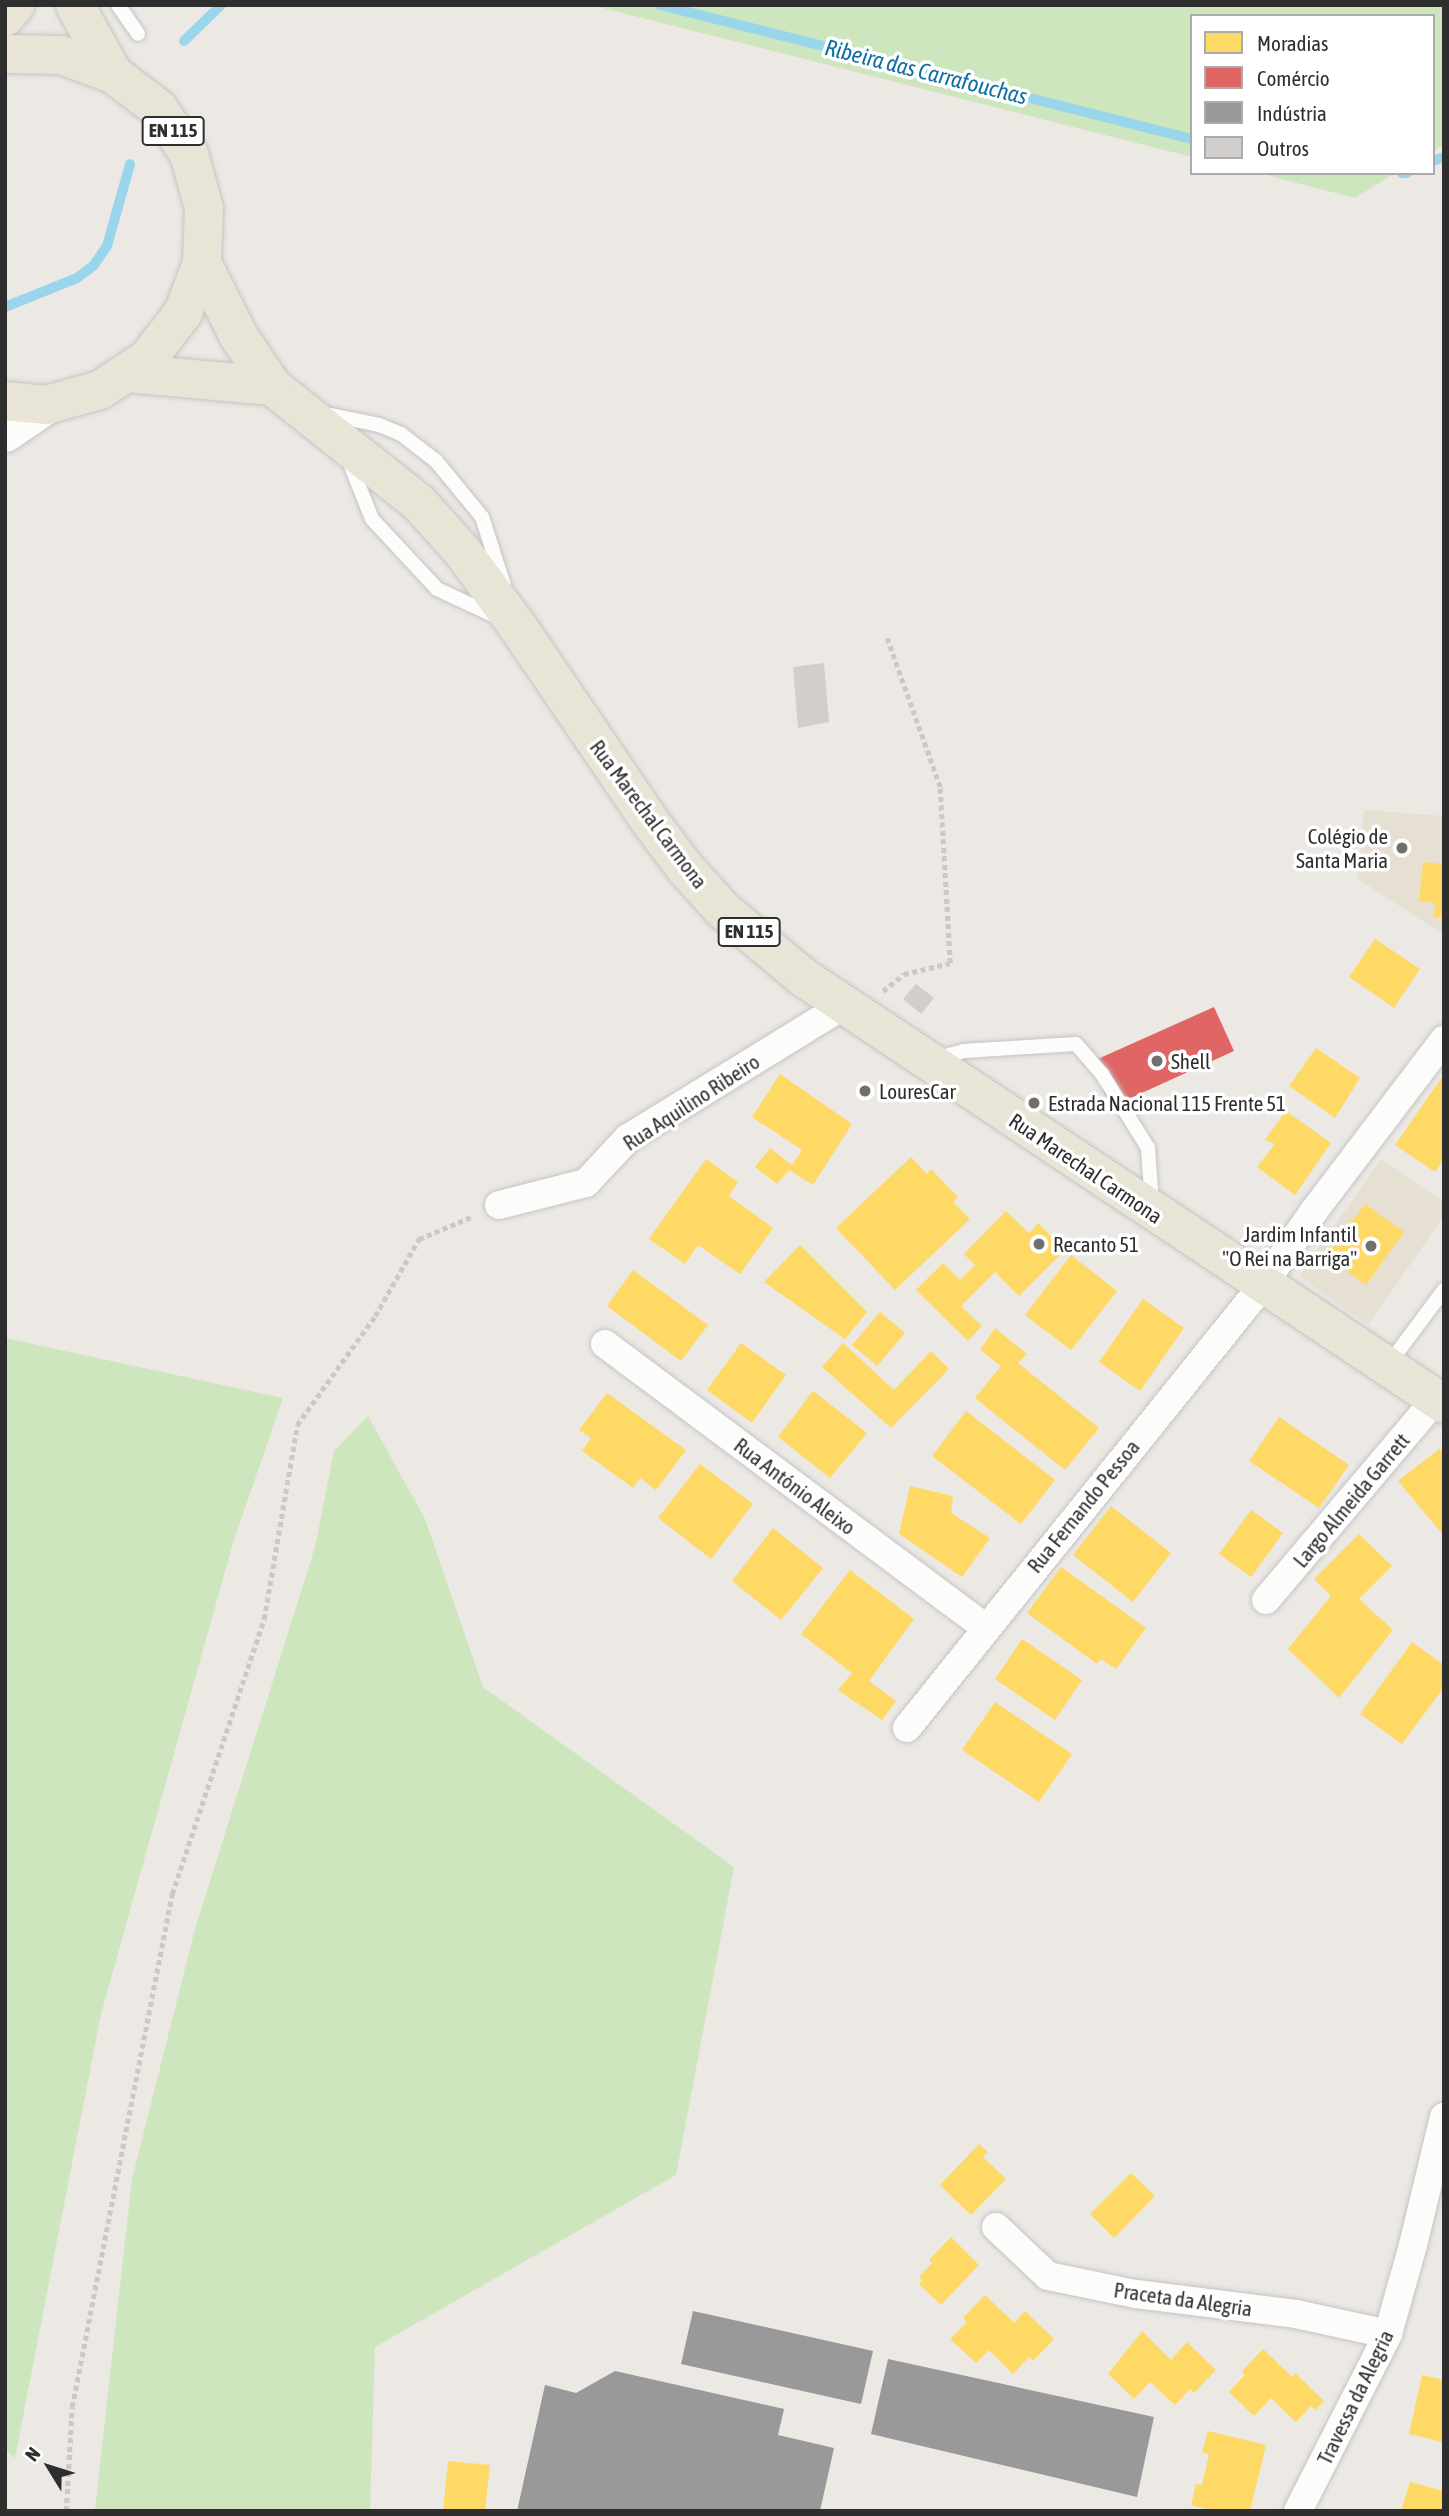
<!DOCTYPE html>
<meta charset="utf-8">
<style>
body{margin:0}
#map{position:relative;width:1449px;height:2516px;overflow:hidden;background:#ece8e4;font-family:"Asap Condensed",sans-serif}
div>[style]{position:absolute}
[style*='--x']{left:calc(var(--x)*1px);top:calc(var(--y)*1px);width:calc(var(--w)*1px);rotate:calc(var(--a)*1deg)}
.education>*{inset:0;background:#e6e0d3}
.green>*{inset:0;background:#cee6be}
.homes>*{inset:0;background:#ffd966}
.shops>*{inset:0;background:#e06666}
.industry>*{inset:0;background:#999}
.stream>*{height:10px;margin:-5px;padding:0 5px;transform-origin:5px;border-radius:5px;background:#99d6ec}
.building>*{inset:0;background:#d1cecb}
.path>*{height:4.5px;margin-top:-2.25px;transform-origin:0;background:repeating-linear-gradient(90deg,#c9c9c8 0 5px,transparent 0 8.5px)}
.roads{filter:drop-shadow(0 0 2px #c5c4c5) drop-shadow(0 0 2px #c5c4c5)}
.service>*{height:14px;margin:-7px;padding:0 7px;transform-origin:7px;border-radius:7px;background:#fcfcfb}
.minor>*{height:28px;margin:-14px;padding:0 14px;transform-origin:14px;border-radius:14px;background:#fcfcfb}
.tertiary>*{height:37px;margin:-18.5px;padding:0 18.5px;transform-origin:18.5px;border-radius:18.5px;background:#fcfcfb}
.primary>*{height:38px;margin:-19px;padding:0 19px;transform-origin:19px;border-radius:19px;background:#e8e4d6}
.dots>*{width:19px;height:19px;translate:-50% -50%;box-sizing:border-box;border:4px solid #fff;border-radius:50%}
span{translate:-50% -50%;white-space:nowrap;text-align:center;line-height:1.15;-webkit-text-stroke:7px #fff;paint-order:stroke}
.shield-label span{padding:2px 5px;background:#fff;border:2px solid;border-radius:5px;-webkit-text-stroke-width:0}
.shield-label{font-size:19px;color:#2e2e2e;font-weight:700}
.street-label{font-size:21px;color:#2e2e2e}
.poi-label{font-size:21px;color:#2e2e2e}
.right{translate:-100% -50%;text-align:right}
.left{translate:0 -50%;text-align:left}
.water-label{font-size:23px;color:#0d6fa3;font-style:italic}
.frame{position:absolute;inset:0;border:7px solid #2e2e2e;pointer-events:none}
.legend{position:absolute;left:1190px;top:14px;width:245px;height:161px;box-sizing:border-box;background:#fff;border:2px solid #ababab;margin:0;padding:9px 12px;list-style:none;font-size:21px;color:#2e2e2e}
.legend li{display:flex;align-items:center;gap:14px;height:35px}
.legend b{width:35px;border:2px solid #ababab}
.north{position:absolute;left:14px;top:2432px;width:70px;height:70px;-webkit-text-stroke:5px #fff;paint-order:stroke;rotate:308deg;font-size:19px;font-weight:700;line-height:28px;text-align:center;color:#2e2e2e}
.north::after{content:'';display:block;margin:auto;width:24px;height:32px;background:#2e2e2e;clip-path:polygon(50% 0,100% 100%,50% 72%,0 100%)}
</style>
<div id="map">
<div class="education">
<i style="clip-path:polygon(1364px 810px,1444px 816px,1444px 935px,1358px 879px)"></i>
<i style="clip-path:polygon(1381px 1159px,1444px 1202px,1444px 1216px,1368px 1325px,1299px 1276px)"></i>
</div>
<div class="green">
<i style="clip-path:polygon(591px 5px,1444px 5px,1444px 145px,1433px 151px,1433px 16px,1192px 16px,1192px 157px)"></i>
<i style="clip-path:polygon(1258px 173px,1395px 173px,1355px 198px)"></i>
<i style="clip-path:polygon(5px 1338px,283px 1398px,233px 1543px,101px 2014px,15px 2458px,5px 2449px)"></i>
<i style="clip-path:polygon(368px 1416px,425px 1519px,483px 1687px,734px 1867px,676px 2175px,375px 2347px,370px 2511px,97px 2511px,95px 2510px,132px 2179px,195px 1929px,315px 1547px,334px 1451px)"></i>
</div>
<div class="homes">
<i style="clip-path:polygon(1423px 862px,1444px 864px,1444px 918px,1434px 917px,1435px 903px,1419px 901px)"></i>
<i style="clip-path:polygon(1375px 939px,1420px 969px,1394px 1008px,1349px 977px)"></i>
<i style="clip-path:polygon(1316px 1048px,1360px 1078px,1335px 1118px,1289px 1086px)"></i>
<i style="clip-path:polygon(780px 1074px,852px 1124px,813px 1185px,789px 1170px,777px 1184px,755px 1167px,770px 1148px,792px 1165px,802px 1150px,752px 1117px)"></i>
<i style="clip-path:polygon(1444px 1074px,1444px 1158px,1435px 1172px,1395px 1145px)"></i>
<i style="clip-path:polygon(1286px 1111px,1331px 1143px,1295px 1195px,1257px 1167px,1275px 1144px,1265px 1140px)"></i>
<i style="clip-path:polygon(911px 1157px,927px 1174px,931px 1169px,958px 1197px,953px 1202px,970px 1219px,895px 1290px,836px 1228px)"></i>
<i style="clip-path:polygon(706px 1159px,738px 1182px,729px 1196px,773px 1228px,740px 1274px,698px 1245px,685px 1264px,649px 1239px)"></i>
<i style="clip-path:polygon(1365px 1204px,1404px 1232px,1366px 1285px,1326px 1256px)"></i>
<i style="clip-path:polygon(1006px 1211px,1029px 1233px,1038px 1223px,1065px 1250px,1019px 1296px,995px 1272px,961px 1306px,982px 1326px,968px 1341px,916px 1290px,943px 1263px,960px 1280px,975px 1265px,964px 1254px)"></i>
<i style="clip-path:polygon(800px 1245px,867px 1312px,845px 1339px,764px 1282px)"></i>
<i style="clip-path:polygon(1071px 1255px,1117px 1291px,1071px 1350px,1025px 1315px)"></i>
<i style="clip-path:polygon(633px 1270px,708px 1325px,681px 1361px,607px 1306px)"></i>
<i style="clip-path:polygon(1143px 1299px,1184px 1328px,1140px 1391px,1099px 1362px)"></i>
<i style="clip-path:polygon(880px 1312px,905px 1333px,877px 1366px,852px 1345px)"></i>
<i style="clip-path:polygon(995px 1328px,1027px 1354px,1018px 1363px,1099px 1428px,1065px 1470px,975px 1398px,1001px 1366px,980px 1350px)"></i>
<i style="clip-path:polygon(741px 1343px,786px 1375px,752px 1423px,707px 1390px)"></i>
<i style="clip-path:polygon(843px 1343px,894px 1390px,931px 1351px,949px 1369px,891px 1428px,822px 1367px)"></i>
<i style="clip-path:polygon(813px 1391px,867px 1433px,830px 1478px,778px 1437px)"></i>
<i style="clip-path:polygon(607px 1393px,686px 1450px,656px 1490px,640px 1478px,633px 1488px,582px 1451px,591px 1438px,579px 1430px)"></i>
<i style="clip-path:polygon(966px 1411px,1055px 1480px,1021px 1524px,932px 1456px)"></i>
<i style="clip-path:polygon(1279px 1417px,1349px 1465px,1319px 1508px,1249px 1461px)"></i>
<i style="clip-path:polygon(1439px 1449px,1444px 1451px,1444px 1536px,1398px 1481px)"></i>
<i style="clip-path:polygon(700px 1464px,753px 1504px,711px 1559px,658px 1518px)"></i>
<i style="clip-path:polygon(910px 1486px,953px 1496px,951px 1513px,990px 1538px,962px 1577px,899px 1534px)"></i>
<i style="clip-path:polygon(1111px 1506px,1171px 1553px,1133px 1602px,1073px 1555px)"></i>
<i style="clip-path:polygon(1251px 1510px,1283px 1533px,1251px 1577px,1219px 1554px)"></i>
<i style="clip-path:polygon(773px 1528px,823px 1568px,781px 1620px,732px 1581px)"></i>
<i style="clip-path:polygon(1359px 1534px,1392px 1566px,1359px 1599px,1393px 1630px,1339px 1698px,1288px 1649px,1331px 1596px,1314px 1579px)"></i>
<i style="clip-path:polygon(1061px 1567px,1146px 1628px,1116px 1669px,1101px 1659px,1097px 1664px,1027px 1613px)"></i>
<i style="clip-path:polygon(850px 1570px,914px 1619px,869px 1681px,896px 1701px,882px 1720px,838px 1690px,852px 1673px,801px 1634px)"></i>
<i style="clip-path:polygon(1022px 1639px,1082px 1680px,1055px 1720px,995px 1679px)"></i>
<i style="clip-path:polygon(1412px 1642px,1444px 1665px,1444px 1687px,1402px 1744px,1360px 1714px)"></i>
<i style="clip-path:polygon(995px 1702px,1072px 1754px,1039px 1802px,962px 1750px)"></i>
<i style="clip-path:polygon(979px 2144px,988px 2152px,983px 2157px,1006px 2179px,971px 2215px,940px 2185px)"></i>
<i style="clip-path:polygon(1131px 2173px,1155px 2196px,1114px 2238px,1090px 2214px)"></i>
<i style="clip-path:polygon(951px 2237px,979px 2265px,941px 2305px,919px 2284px,922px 2280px,919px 2277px,932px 2263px,929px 2260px)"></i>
<i style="clip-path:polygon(985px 2295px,1014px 2323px,1025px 2311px,1054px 2339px,1033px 2361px,1029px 2357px,1013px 2374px,989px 2350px,976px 2363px,950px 2339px,967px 2322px,963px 2318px)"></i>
<i style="clip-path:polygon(1142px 2331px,1171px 2360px,1187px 2342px,1216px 2370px,1194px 2393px,1190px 2389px,1175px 2405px,1150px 2382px,1134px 2399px,1108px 2374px)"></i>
<i style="clip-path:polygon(1263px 2349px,1292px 2377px,1295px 2373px,1324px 2401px,1315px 2410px,1311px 2406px,1296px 2422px,1271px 2398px,1254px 2416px,1229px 2392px,1245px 2375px,1242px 2371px)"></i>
<i style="clip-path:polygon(1422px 2375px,1444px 2380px,1443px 2442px,1409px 2434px)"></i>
<i style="clip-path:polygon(1208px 2431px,1266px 2445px,1250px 2511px,1216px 2511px,1191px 2505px,1196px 2484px,1202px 2485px,1209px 2454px,1202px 2453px)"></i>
<i style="clip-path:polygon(448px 2461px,490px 2465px,485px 2511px,443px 2511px)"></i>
<i style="clip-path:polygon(1410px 2482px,1444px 2491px,1444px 2511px,1401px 2511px)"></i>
</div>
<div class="shops">
<i style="clip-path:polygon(1214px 1007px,1234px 1051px,1111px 1107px,1091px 1062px)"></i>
</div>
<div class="industry">
<i style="clip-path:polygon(693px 2311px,873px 2351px,861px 2404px,681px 2364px)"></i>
<i style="clip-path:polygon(888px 2359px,1154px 2417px,1137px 2497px,871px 2434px)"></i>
<i style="clip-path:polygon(615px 2371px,784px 2409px,778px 2435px,834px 2448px,820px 2511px,517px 2511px,545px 2385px,576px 2393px)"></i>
</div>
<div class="stream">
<i style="--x:660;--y:5;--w:549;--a:14.14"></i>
<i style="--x:184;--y:41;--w:52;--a:-44.2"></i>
<i style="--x:1433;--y:161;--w:12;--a:-20"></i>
<i style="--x:1402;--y:173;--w:5;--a:0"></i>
<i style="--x:5;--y:307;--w:78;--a:-21.9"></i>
<i style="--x:77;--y:278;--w:21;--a:-37"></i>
<i style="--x:94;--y:265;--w:23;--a:-56"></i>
<i style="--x:107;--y:246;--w:85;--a:-74.3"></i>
</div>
<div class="building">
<i style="clip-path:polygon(824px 663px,829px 722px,798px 728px,793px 667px)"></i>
<i style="clip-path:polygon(916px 984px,934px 998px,921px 1014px,903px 999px)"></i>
</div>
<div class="path">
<i style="--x:883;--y:991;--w:27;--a:-39"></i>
<i style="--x:904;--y:974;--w:47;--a:-13.4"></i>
<i style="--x:950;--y:963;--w:176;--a:-93.3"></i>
<i style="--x:940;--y:787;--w:161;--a:-109.6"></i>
<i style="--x:66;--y:2511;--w:104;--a:-86.7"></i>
<i style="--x:72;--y:2407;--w:523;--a:-78.97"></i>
<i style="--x:172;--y:1894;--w:290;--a:-71.5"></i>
<i style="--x:264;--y:1619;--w:197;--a:-80.3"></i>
<i style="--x:297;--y:1425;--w:134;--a:-54.4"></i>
<i style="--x:375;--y:1316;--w:89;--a:-60.3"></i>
<i style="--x:419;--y:1239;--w:56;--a:-22.9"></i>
</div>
<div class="roads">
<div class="service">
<i style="--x:118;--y:5;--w:35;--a:55"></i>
<i style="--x:326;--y:414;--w:54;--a:11.7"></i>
<i style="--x:379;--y:425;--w:24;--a:22"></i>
<i style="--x:401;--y:434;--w:44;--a:37.6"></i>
<i style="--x:436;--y:461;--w:72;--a:50.6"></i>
<i style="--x:482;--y:517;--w:71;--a:72.1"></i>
<i style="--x:349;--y:461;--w:62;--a:68.4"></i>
<i style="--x:372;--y:519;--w:96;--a:47.1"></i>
<i style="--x:437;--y:589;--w:66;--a:25"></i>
<i style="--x:934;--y:1059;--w:30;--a:-15"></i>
<i style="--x:963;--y:1051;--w:113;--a:-3.5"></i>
<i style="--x:1076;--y:1044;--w:40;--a:49"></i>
<i style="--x:1102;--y:1074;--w:87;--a:58.1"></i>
<i style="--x:1148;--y:1148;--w:56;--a:85.9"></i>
<i style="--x:1388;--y:1365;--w:94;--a:-53.3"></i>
</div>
<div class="minor">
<i style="--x:499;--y:1205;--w:90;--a:-14.2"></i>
<i style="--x:586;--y:1183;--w:62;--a:-47"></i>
<i style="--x:628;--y:1138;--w:254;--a:-31.6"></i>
<i style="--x:605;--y:1344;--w:474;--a:36.7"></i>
<i style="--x:1266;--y:1600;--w:263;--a:-49.8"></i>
<i style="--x:907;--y:1728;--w:567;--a:-51.23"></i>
<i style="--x:1262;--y:1286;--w:91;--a:-55.3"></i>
<i style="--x:1314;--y:1211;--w:215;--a:-52.8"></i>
<i style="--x:996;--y:2227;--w:71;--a:43.3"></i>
<i style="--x:1048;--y:2276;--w:90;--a:11.6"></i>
<i style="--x:1136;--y:2294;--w:161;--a:7.1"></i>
<i style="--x:1296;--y:2314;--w:94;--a:12.3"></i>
<i style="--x:1298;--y:2511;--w:199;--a:-63"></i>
<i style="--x:1388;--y:2334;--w:92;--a:-74.3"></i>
<i style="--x:1413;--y:2245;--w:132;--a:-76.4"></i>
</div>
<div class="tertiary">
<i style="--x:5;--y:433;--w:50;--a:-34.3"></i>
</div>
<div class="primary">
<i style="--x:75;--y:5;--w:79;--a:61.2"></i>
<i style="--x:5;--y:17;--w:16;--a:-50"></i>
<i style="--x:5;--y:54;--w:56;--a:1"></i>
<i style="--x:61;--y:55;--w:55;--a:20.1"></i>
<i style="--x:113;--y:74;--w:56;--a:37.1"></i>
<i style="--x:158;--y:108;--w:55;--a:56"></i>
<i style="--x:189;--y:154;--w:56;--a:74.5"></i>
<i style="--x:204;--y:208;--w:55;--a:92.1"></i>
<i style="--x:202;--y:263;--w:53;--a:110.8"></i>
<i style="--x:183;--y:313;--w:58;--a:128"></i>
<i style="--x:147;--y:359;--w:56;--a:146.6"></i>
<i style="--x:100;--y:390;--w:56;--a:164.5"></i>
<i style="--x:46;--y:405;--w:41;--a:-174.4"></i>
<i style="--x:202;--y:263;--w:80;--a:63.4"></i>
<i style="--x:238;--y:335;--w:61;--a:56.3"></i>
<i style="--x:272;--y:386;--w:188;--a:38.5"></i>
<i style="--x:419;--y:503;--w:64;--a:48.1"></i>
<i style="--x:462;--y:551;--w:94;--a:53.6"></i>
<i style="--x:518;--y:627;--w:238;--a:55.8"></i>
<i style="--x:652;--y:824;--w:55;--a:53.1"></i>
<i style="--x:685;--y:868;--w:57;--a:47.9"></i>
<i style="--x:723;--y:910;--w:106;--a:40"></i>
<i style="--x:804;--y:978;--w:769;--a:33.65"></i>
<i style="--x:126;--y:373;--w:147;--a:5.1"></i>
</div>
</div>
<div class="dots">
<i style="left:1402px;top:848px;background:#706f6e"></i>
<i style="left:1157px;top:1061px;background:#706f6e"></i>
<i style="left:865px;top:1091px;background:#706f6e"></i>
<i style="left:1034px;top:1103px;background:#706f6e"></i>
<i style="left:1039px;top:1244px;background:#706f6e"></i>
<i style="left:1371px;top:1246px;background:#706f6e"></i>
</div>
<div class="shield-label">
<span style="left:173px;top:131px">EN 115</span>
<span style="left:749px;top:932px">EN 115</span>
</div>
<div class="street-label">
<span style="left:649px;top:814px;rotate:53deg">Rua Marechal Carmona</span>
<span style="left:691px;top:1102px;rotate:-33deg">Rua Aquilino Ribeiro</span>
<span style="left:1086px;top:1168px;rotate:34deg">Rua Marechal Carmona</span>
<span style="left:795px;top:1486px;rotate:37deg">Rua António Aleixo</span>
<span style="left:1351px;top:1500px;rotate:-50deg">Largo Almeida Garrett</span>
<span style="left:1083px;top:1506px;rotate:-51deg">Rua Fernando Pessoa</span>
<span style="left:1183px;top:2299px;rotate:8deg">Praceta da Alegria</span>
<span style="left:1355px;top:2397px;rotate:-64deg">Travessa da Alegria</span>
</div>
<div class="poi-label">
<span class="right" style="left:1388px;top:848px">Colégio de<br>Santa Maria</span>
<span class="left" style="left:1171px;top:1061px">Shell</span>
<span class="left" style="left:879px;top:1091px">LouresCar</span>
<span class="left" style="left:1048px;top:1103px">Estrada Nacional 115 Frente 51</span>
<span class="right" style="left:1357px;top:1246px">Jardim Infantil<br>"O Rei na Barriga"</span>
<span class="left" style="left:1053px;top:1244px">Recanto 51</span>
</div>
<div class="water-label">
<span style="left:926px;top:72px;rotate:14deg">Ribeira das Carrafouchas</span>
</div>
<div class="frame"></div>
<ul class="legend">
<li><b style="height:19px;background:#ffd966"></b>Moradias</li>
<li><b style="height:19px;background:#e06666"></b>Comércio</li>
<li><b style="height:19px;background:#999"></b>Indústria</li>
<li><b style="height:19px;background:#d1cecb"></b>Outros</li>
</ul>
<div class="north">N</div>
</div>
